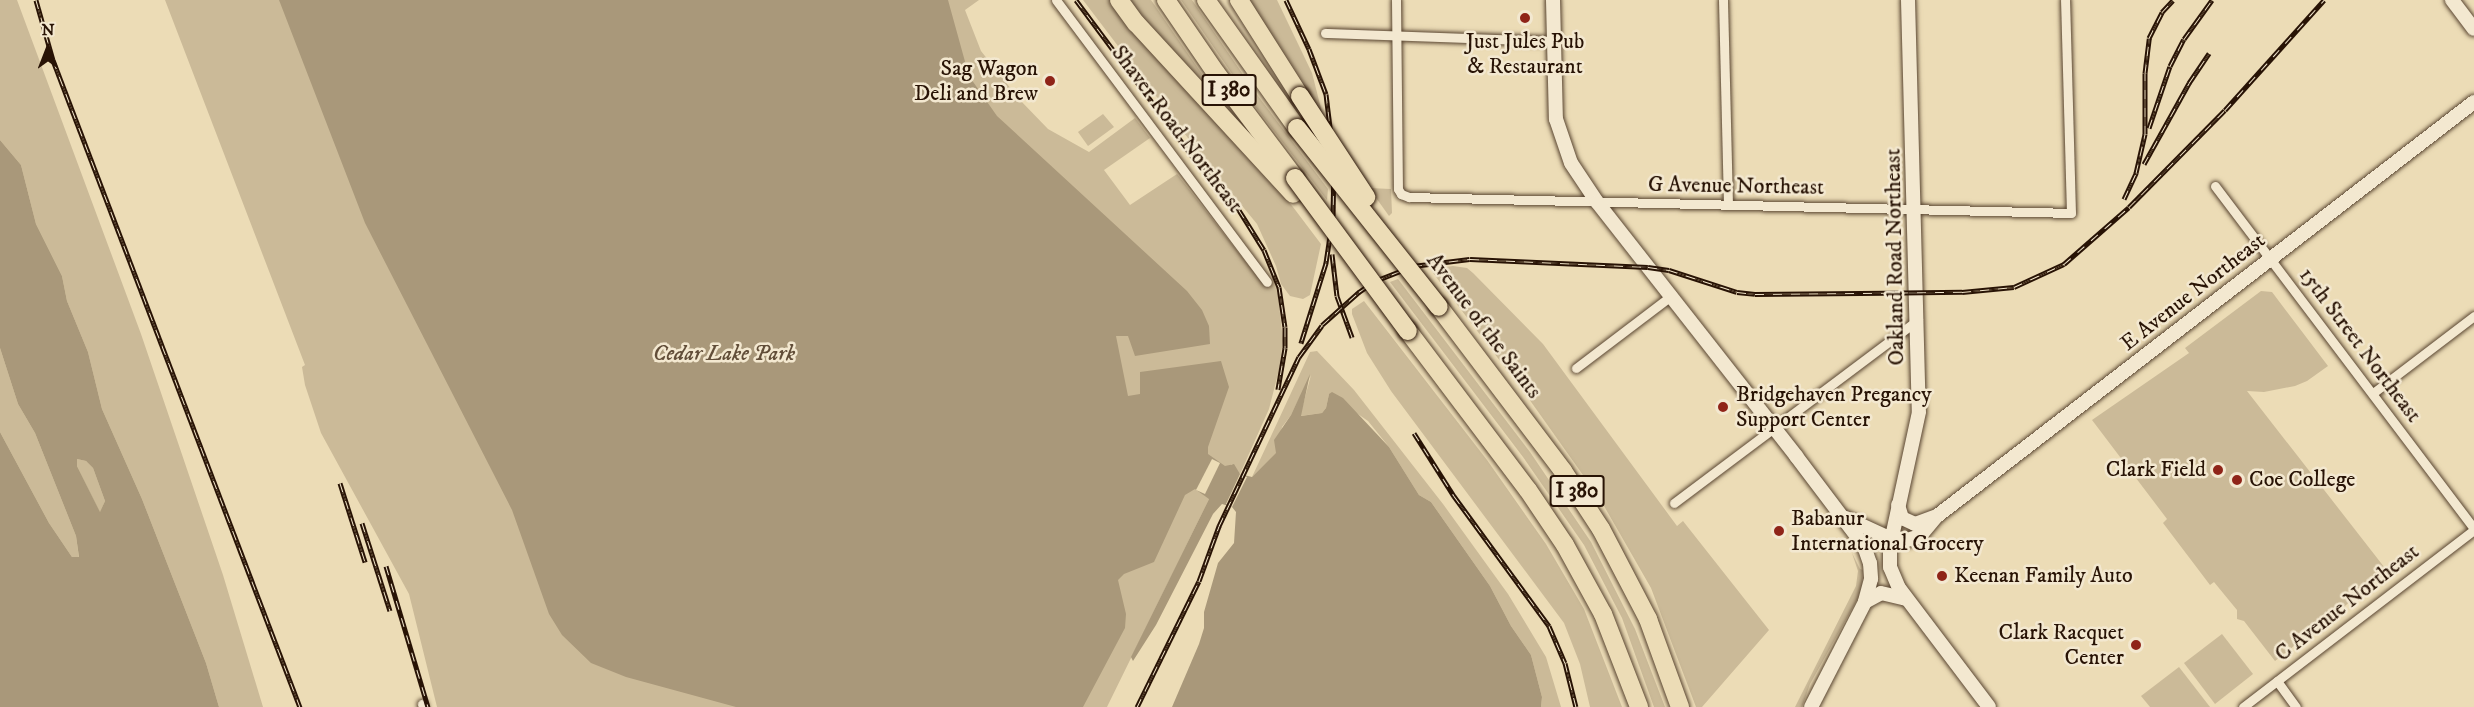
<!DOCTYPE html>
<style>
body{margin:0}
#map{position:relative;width:2474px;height:707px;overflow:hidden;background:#ecdcb6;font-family:"IM FELL DW Pica",serif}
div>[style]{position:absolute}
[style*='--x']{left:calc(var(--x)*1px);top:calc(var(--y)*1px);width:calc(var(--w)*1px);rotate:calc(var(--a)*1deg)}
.green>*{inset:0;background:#cbba98}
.water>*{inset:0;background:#a9987a}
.pier>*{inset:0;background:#ecdcb6}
.roads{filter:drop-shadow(0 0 2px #594531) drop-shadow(0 0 2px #594531)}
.street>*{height:9px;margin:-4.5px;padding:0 4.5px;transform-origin:4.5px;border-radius:4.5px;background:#f3e8d0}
.secondary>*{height:14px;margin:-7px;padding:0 7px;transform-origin:7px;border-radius:7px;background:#f3e8d0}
.highway>*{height:18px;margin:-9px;padding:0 9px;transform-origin:9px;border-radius:9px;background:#ecdcb6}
.rail>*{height:5px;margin-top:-2.5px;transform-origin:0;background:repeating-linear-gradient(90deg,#f3e8d0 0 9px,#281305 0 18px);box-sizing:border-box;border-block:2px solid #281305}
.bridges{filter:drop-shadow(0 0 2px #281305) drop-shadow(0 0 2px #281305)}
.highway-bridge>*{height:18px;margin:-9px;padding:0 9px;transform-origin:9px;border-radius:9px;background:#ecdcb6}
.dots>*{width:16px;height:16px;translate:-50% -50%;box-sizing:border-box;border:3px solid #f3e8d0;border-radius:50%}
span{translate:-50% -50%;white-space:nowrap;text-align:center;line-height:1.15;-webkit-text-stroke:5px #f3e8d0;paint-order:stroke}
.shield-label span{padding:2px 4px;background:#f3e8d0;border:2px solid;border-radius:4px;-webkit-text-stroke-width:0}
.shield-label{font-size:21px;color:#281305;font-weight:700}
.poi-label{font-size:22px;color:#281305}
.right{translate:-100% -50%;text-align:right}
.left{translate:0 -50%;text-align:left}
.street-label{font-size:22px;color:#281305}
.park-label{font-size:22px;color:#614d38;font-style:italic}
.north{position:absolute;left:18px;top:18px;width:60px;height:60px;-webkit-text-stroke:4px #f3e8d0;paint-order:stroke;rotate:0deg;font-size:16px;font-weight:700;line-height:24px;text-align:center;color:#281305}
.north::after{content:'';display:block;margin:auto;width:21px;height:27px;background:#281305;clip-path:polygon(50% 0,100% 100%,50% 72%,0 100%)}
</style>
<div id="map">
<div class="green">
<i style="clip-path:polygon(0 0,17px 0,141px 334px,223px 575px,263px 707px,219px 707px,206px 663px,142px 499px,102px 409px,88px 352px,67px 301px,62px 276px,36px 224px,21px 165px,0 140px)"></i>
<i style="clip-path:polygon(165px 0,979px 0,965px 10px,981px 51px,1019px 99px,1048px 129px,1089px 152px,1135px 118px,1150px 138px,1104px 170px,1130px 205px,1177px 174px,1263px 284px,1273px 278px,1278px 295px,1283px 340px,1279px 370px,1269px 409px,1240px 474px,1232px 464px,1227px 467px,1209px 499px,1107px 707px,437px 707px,409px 594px,321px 433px,305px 385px,302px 367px,305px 365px)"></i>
<i style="clip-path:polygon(1083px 0,1113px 0,1293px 207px,1321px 244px,1310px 295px,1303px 299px,1290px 296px,1281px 284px,1276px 266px,1257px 224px,1207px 163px)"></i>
<i style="clip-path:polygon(1127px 0,1151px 0,1217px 96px,1215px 99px)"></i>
<i style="clip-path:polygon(1181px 0,1192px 0,1255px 92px,1328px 189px,1327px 200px,1248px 97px)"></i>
<i style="clip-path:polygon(1246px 0,1277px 0,1312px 73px,1324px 120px)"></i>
<i style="clip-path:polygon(1103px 114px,1114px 127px,1088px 146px,1078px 132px)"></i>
<i style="clip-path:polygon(1369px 188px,1391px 189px,1392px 213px,1389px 216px)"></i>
<i style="clip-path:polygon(1453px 266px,1467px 268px,1473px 273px,1543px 344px,1677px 526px,1683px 521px,1769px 630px,1702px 707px,1696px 707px,1651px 588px,1600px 499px,1529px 399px,1430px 269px)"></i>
<i style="clip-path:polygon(1398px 279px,1530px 452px,1591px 542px,1635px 629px,1665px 707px,1654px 707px,1622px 618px,1584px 545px,1523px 457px,1390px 282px)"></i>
<i style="clip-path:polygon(2261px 291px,2272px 292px,2328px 366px,2307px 381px,2295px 386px,2264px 392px,2247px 391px,2388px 572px,2275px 661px,2244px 621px,2237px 619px,2237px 610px,2214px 582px,2210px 585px,2163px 523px,2167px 519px,2092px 420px,2189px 353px,2185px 348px)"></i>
<i style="clip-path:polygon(1364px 301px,1487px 460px,1546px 544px,1584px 609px,1622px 707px,1590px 707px,1580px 664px,1564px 623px,1391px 391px,1367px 353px,1352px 314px,1352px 309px)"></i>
<i style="clip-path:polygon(0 348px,18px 404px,35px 433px,76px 536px,79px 558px,72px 557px,49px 523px,0 432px)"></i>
<i style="clip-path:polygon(1317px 351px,1354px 390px,1443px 504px,1508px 594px,1546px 657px,1561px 707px,1541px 707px,1542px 697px,1531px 655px,1511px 626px,1490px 586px,1431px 502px,1419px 495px,1389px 447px,1368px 421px,1329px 394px,1326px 408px,1322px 413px,1300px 416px,1311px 375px,1291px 415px,1282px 427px,1277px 453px,1252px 477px,1310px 352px)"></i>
<i style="clip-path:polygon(77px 459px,86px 461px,93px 468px,105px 501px,100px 513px,77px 466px)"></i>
<i style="clip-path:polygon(1852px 553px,1860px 569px,1863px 570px,1862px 586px,1858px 598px,1810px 684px,1802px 707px,1795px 707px,1856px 586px,1858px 571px)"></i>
<i style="clip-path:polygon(2222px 634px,2253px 674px,2215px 704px,2184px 663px)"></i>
<i style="clip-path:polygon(2179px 667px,2210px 707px,2150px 707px,2141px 696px)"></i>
</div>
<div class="water">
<i style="clip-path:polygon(279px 0,948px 0,969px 76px,997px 116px,1187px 291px,1202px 310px,1209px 326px,1210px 344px,1135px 356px,1128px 336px,1116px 336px,1128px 396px,1140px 394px,1140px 372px,1221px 361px,1229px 387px,1208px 447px,1208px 454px,1225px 466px,1234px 464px,1240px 474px,1252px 477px,1276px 453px,1274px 440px,1291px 415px,1310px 374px,1301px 416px,1322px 413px,1326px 408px,1329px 394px,1332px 392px,1343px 398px,1389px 447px,1419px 495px,1431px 502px,1490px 586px,1511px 626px,1531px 655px,1542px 697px,1541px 707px,1172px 707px,1199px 644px,1204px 628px,1204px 612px,1218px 563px,1234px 543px,1236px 512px,1232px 507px,1222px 504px,1213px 514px,1156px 625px,1133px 661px,1131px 657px,1209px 499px,1195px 489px,1185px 495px,1154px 562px,1124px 574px,1118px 580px,1126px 614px,1125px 628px,1083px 707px,736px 707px,626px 677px,591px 663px,562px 635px,549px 614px,512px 510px,365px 223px)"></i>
<i style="clip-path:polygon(evenodd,0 140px,21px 165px,36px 224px,62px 276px,67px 301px,88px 352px,102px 409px,142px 499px,206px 663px,219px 707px,0 707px,0 432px,49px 523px,72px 557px,79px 557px,76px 536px,35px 433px,18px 404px,0 348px,0 140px,77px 459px,86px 461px,93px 468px,105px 501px,100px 512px,77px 466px,77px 459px)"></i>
</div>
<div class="pier">
<i style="clip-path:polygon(1212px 459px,1220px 463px,1205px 494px,1196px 490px)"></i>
<i style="clip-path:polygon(1240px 474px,1247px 477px,1232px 507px,1226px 504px)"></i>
</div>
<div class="roads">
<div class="street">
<i style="--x:1056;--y:0;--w:352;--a:53.2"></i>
<i style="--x:1396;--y:0;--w:189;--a:89.4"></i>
<i style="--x:1398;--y:189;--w:6;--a:59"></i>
<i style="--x:1401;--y:194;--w:9;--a:21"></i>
<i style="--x:1409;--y:197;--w:662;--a:1.38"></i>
<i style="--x:2071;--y:213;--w:213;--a:-91.6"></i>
<i style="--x:1723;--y:0;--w:205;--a:88.6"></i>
<i style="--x:1325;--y:33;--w:229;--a:2"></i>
<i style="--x:2215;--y:186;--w:429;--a:52.9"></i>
<i style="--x:1576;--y:368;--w:121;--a:-37.2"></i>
<i style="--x:2373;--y:393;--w:127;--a:-37.3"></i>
<i style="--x:1674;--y:503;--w:305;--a:-36.9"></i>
<i style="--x:2277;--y:681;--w:32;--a:54"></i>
<i style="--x:422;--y:704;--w:3;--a:72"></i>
<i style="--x:2243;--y:707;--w:291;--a:-37.5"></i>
</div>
<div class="secondary">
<i style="--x:1553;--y:0;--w:119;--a:88.6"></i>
<i style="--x:1556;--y:119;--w:46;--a:71.2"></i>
<i style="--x:1571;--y:163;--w:47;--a:56.3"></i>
<i style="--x:1597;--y:202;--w:323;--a:51.9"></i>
<i style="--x:1796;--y:456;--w:113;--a:52.9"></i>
<i style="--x:1864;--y:546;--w:18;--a:71"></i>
<i style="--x:1870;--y:563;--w:16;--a:86"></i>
<i style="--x:1871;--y:579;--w:24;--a:105"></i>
<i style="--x:1865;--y:602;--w:118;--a:117.2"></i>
<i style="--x:1908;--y:0;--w:412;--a:88.5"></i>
<i style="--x:1919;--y:412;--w:137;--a:102.2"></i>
<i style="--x:1890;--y:546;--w:21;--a:90"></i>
<i style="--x:1890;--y:567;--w:23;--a:67"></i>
<i style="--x:1899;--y:588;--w:149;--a:52.9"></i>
<i style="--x:2452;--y:0;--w:36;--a:53"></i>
<i style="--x:1898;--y:505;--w:14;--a:73"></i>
<i style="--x:1902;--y:518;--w:14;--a:25"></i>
<i style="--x:1915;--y:524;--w:23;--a:-20"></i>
<i style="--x:1937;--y:516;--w:678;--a:-37.63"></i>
<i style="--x:1846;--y:518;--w:43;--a:24.8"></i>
<i style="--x:1885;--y:536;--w:22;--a:10"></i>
<i style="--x:1907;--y:540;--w:14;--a:-17"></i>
<i style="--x:1920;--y:536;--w:25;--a:-50"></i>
<i style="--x:1865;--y:602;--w:18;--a:-29"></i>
<i style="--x:1881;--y:593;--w:26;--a:13"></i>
</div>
<div class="highway">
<i style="--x:1119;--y:0;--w:29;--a:54"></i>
<i style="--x:1136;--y:23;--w:232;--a:47.4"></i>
<i style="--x:1166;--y:0;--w:88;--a:55.6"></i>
<i style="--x:1216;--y:73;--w:131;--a:53"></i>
<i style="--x:1206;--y:0;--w:157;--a:54.6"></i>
<i style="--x:1239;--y:0;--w:114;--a:57.6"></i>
<i style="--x:1439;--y:307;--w:206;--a:52.9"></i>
<i style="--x:1563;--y:471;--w:69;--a:56.8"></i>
<i style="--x:1601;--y:529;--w:102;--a:62.4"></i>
<i style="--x:1648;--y:619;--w:94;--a:70"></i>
<i style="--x:1408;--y:331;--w:199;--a:53"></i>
<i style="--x:1528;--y:490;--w:66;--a:56.1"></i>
<i style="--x:1565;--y:545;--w:79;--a:61.2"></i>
<i style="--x:1603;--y:614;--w:100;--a:68.8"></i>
</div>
</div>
<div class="rail">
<i style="--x:36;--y:0;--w:62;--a:74.2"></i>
<i style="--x:53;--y:60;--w:693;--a:69.11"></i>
<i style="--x:1076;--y:0;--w:196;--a:53.3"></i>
<i style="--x:1193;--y:157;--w:70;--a:49"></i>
<i style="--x:1239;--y:210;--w:47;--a:58"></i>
<i style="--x:1264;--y:250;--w:40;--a:68"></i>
<i style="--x:1279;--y:287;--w:40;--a:81.5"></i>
<i style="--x:1285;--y:327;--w:21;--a:90"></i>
<i style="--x:1285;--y:348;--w:42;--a:99.7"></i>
<i style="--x:1286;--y:0;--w:54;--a:64.9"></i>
<i style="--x:1309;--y:49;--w:48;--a:69.3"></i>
<i style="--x:1326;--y:94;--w:66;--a:83.1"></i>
<i style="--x:1334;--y:160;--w:56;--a:91"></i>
<i style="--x:1333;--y:216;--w:48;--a:98.5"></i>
<i style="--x:1326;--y:263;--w:84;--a:107.4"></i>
<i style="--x:2149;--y:128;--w:65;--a:-71.3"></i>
<i style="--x:2170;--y:66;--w:30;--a:-63"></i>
<i style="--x:2184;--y:39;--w:48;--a:-54.3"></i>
<i style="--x:2144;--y:164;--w:93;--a:-60.9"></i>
<i style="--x:2189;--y:83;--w:36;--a:-56"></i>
<i style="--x:2124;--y:199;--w:29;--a:-65"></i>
<i style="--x:2136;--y:173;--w:40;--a:-77"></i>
<i style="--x:2145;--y:134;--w:61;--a:-90"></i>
<i style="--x:2145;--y:73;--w:35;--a:-83"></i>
<i style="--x:2149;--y:38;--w:29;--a:-63"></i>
<i style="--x:2162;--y:12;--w:16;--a:-47"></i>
<i style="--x:1332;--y:254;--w:42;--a:83.2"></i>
<i style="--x:1337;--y:296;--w:44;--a:69.9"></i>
<i style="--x:1414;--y:433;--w:75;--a:57.6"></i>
<i style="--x:1454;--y:496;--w:161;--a:53.8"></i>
<i style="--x:1549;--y:626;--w:40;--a:66.6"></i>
<i style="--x:1565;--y:663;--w:45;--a:76"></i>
<i style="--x:340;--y:483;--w:83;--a:72.4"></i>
<i style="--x:362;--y:523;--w:92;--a:72.3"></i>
<i style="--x:386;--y:566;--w:147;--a:73.4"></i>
<i style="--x:1137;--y:707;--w:140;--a:-63.8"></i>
<i style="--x:1199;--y:581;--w:59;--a:-70"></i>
<i style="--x:1219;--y:526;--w:187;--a:-64.7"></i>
<i style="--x:1299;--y:357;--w:39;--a:-54"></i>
<i style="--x:1322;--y:325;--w:50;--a:-41.7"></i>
<i style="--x:1359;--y:292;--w:19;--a:-35"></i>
<i style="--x:1375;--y:281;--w:41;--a:-21.5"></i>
<i style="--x:1413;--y:266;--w:57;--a:-7"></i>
<i style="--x:1470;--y:259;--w:178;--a:2.6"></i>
<i style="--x:1648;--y:267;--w:21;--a:8"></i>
<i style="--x:1669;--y:270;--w:71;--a:17.9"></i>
<i style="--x:1737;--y:292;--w:18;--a:6"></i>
<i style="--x:1755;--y:294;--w:207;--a:-0.6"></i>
<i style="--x:1962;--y:292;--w:52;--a:-5.5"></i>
<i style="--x:2014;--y:287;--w:55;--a:-24.7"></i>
<i style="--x:2064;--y:264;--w:86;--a:-41.2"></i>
<i style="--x:2129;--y:207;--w:136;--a:-45.3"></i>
<i style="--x:2225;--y:110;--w:148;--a:-48"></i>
</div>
<div class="bridges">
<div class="highway-bridge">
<i style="--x:1300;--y:96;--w:121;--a:56.8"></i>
<i style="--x:1297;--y:128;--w:228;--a:51.6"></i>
<i style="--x:1295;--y:178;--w:190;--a:53.6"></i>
</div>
</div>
<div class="dots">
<i style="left:1525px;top:18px;background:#8f2418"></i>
<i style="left:1050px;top:81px;background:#8f2418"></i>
<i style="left:1723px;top:407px;background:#8f2418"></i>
<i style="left:2218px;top:470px;background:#8f2418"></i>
<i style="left:2237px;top:480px;background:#8f2418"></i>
<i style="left:1779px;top:531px;background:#8f2418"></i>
<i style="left:1942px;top:576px;background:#8f2418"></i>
<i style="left:2136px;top:645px;background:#8f2418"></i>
</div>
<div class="shield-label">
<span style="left:1229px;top:90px">I 380</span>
<span style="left:1577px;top:491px">I 380</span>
</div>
<div class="poi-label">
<span style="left:1525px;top:54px">Just Jules Pub<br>&amp; Restaurant</span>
<span class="right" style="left:1038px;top:81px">Sag Wagon<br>Deli and Brew</span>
<span class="left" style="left:1736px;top:407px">Bridgehaven Pregancy<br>Support Center</span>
<span class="right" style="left:2206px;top:470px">Clark Field</span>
<span class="left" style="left:2249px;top:480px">Coe College</span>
<span class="left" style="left:1791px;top:531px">Babanur<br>International Grocery</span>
<span class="left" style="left:1954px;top:576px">Keenan Family Auto</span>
<span class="right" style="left:2124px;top:645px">Clark Racquet<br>Center</span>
</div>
<div class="street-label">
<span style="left:1177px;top:129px;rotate:53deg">Shaver Road Northeast</span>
<span style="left:1736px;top:186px;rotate:1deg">G Avenue Northeast</span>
<span style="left:1895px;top:257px;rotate:-91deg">Oakland Road Northeast</span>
<span style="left:2193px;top:292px;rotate:-38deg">E Avenue Northeast</span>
<span style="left:1484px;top:326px;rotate:53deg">Avenue of the Saints</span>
<span style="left:2360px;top:345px;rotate:53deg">15th Street Northeast</span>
<span style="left:2347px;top:603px;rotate:-38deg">C Avenue Northeast</span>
</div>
<div class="park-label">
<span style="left:724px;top:354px">Cedar Lake Park</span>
</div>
<div class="north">N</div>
</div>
